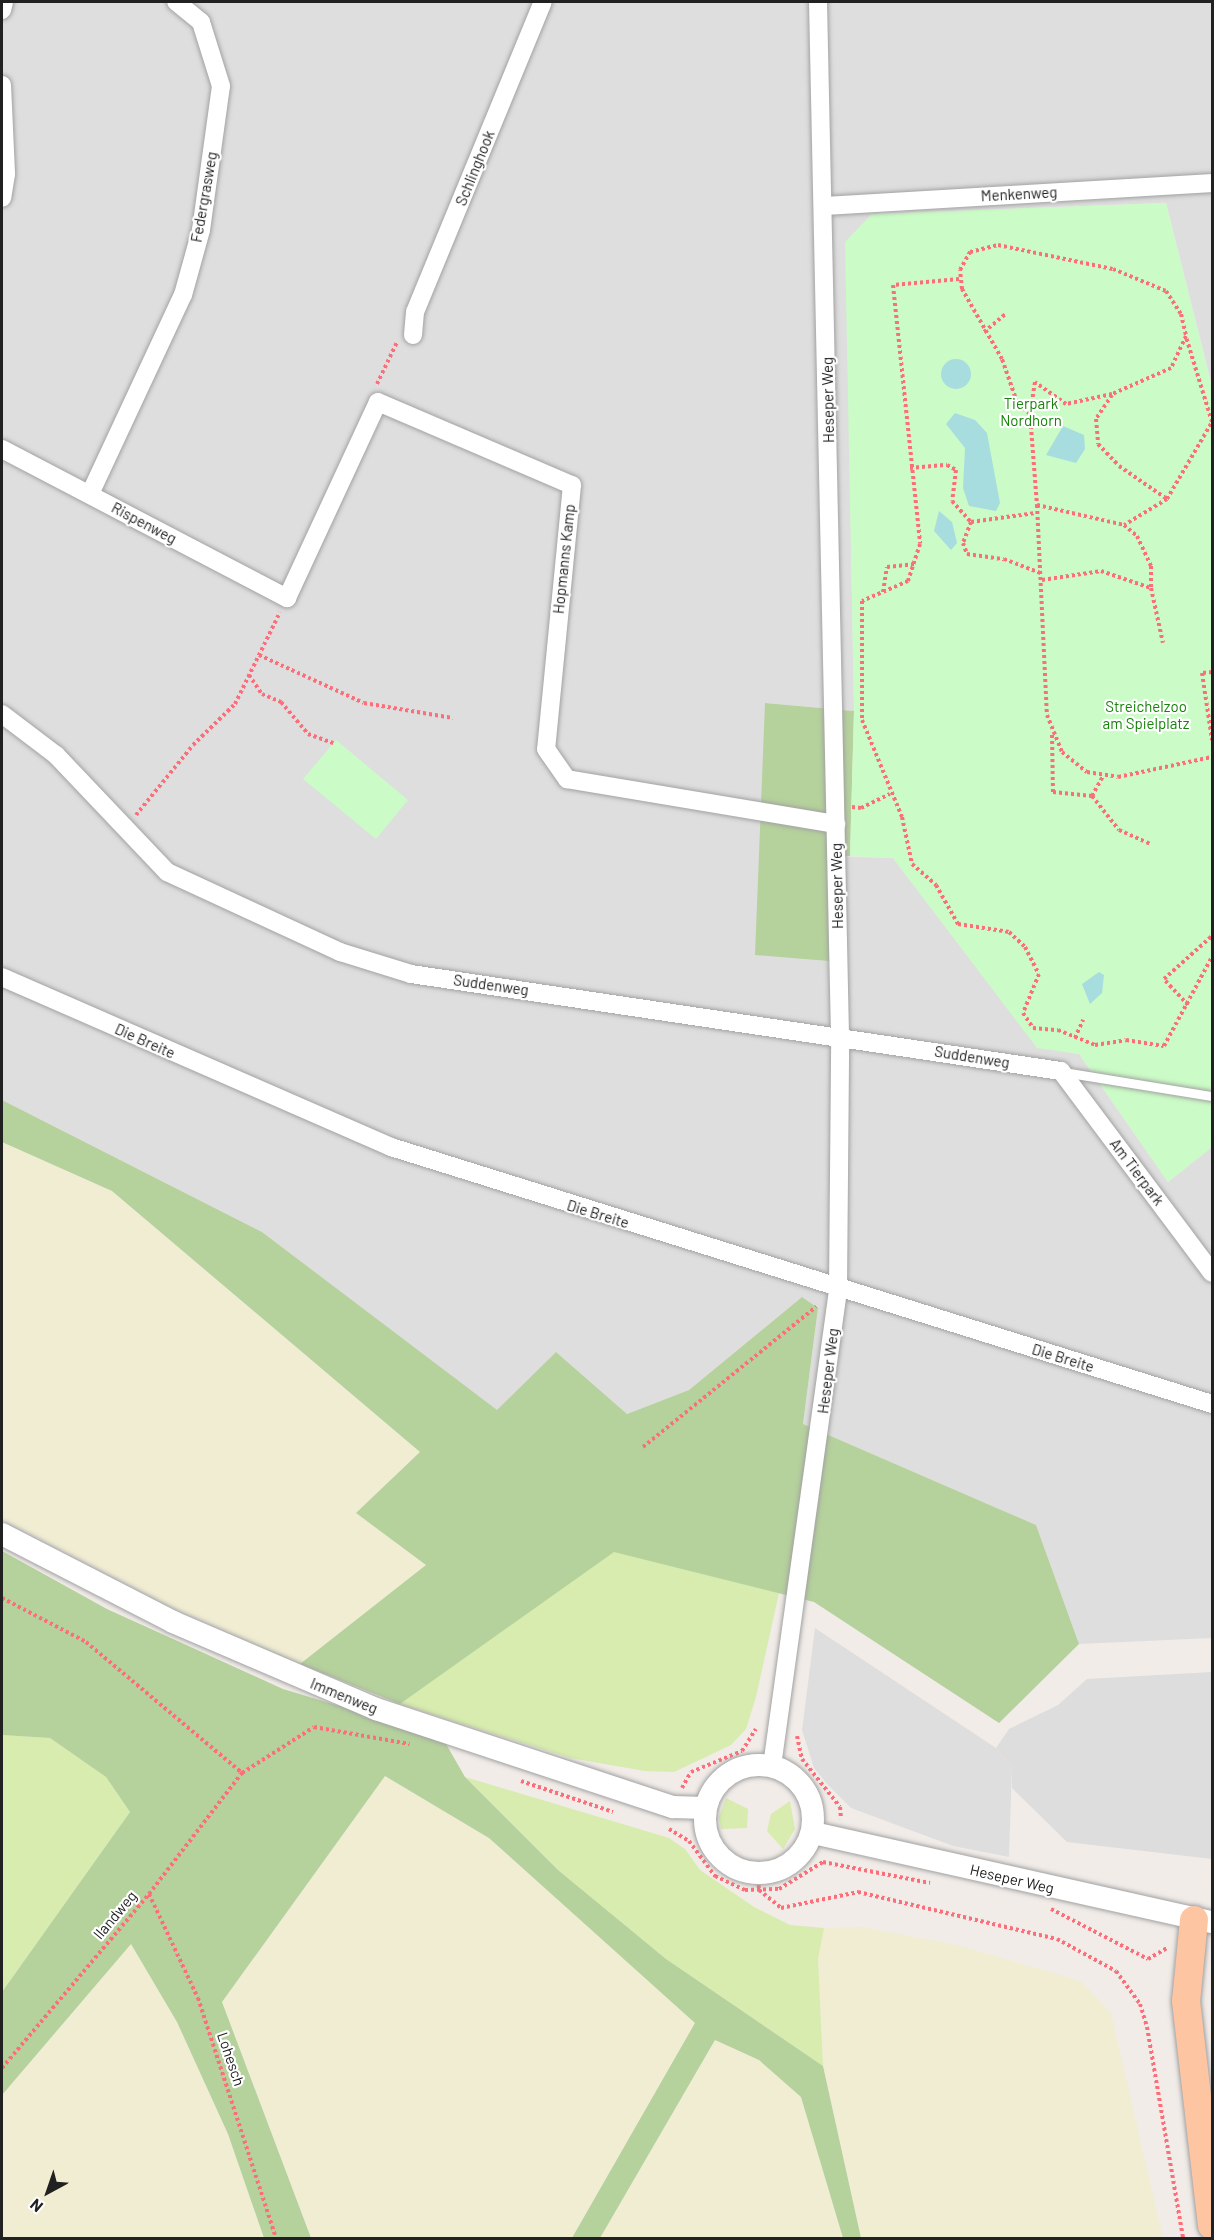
<!DOCTYPE html>
<style>
body{margin:0}
#map{position:relative;width:1214px;height:2240px;overflow:hidden;background:#f1ece8;font-family:Barlow,sans-serif}
div>[style]{position:absolute}
[style*='--x']{left:calc(var(--x)*1px);top:calc(var(--y)*1px);width:calc(var(--w)*1px);rotate:calc(var(--a)*1deg)}
.residential>*{inset:0;background:#dfdede}
.farmland>*{inset:0;background:#f0edd3}
.grass>*{inset:0;background:#d7ecae}
.forest>*{inset:0;background:#b5d19c}
.park>*{inset:0;background:#cbfbc6}
.parking>*{inset:0;background:#ddd}
.water>*{inset:0;background:#a8dddf}
.round{border-radius:50%}
.path>*{height:4px;margin-top:-2px;transform-origin:0;background:repeating-linear-gradient(90deg,#fc6e79 0 3px,transparent 0 6px)}
.roads{filter:drop-shadow(0 0 2px #a2a2a2) drop-shadow(0 0 2px #a2a2a2)}
.service>*{height:9px;margin:-4.5px;padding:0 4.5px;transform-origin:4.5px;border-radius:4.5px;background:#fff}
.minor>*{height:18px;margin:-9px;padding:0 9px;transform-origin:9px;border-radius:9px;background:#fff}
.tertiary>*{height:22px;margin:-11px;padding:0 11px;transform-origin:11px;border-radius:11px;background:#fff}
.tertiary>.ring{margin:-11px;padding:0;box-sizing:content-box;background:none;border:22px solid #fff;border-radius:50%}
.primary>*{height:28px;margin:-14px;padding:0 14px;transform-origin:14px;border-radius:14px;background:#fdc5a1}
span{translate:-50% -50%;white-space:nowrap;text-align:center;line-height:1.15;-webkit-text-stroke:4.5px #fff;paint-order:stroke}
.street-label{font-size:15px;color:#212121}
.park-label{font-size:15px;color:#16840a}
.frame{position:absolute;inset:0;border:3px solid #212121;pointer-events:none}
.north{position:absolute;left:18px;top:2162px;width:60px;height:60px;-webkit-text-stroke:4px #fff;paint-order:stroke;rotate:220deg;font-size:16px;font-weight:700;line-height:24px;text-align:center;color:#212121}
.north::after{content:'';display:block;margin:auto;width:21px;height:27px;background:#212121;clip-path:polygon(50% 0,100% 100%,50% 72%,0 100%)}
</style>
<div id="map">
<div class="residential">
<i style="clip-path:polygon(2px 2px,1212px 2px,1212px 386px,1166px 203px,872px 214px,846px 242px,854px 711px,765px 703px,828px 856px,893px 858px,1037px 1047px,1079px 1054px,1168px 1182px,1212px 1147px,1212px 1638px,1079px 1644px,1036px 1525px,803px 1424px,818px 1308px,802px 1297px,689px 1390px,627px 1414px,556px 1352px,497px 1411px,262px 1232px,2px 1100px)"></i>
<i style="clip-path:polygon(815px 1628px,996px 1748px,1012px 1767px,1009px 1857px,953px 1846px,851px 1808px,828px 1785px,814px 1768px,802px 1730px)"></i>
</div>
<div class="farmland">
<i style="clip-path:polygon(2px 1142px,112px 1191px,420px 1452px,427px 1565px,300px 1664px,168px 1605px,2px 1519px)"></i>
<i style="clip-path:polygon(385px 1776px,489px 1838px,696px 2023px,572px 2238px,311px 2238px,222px 2002px)"></i>
<i style="clip-path:polygon(862px 1927px,957px 1945px,1081px 1981px,1111px 2013px,1163px 2238px,861px 2238px,823px 2066px,818px 1959px,824px 1928px)"></i>
<i style="clip-path:polygon(131px 1944px,177px 2022px,228px 2134px,264px 2238px,2px 2238px,2px 2095px)"></i>
<i style="clip-path:polygon(715px 2040px,759px 2060px,801px 2097px,843px 2238px,600px 2238px)"></i>
</div>
<div class="grass">
<i style="clip-path:polygon(614px 1551px,779px 1593px,756px 1697px,746px 1729px,731px 1745px,674px 1772px,645px 1771px,570px 1758px,400px 1704px)"></i>
<i style="clip-path:polygon(2px 1735px,50px 1738px,106px 1777px,130px 1812px,2px 1992px)"></i>
<i style="clip-path:polygon(465px 1777px,669px 1838px,685px 1849px,700px 1870px,754px 1907px,790px 1925px,824px 1928px,818px 1959px,823px 2066px,666px 1959px,558px 1870px)"></i>
<i style="clip-path:polygon(726px 1798px,748px 1809px,747px 1828px,721px 1829px,719px 1817px)"></i>
<i style="clip-path:polygon(790px 1801px,795px 1829px,783px 1849px,767px 1831px,771px 1814px)"></i>
</div>
<div class="forest">
<i style="clip-path:polygon(765px 703px,854px 711px,850px 856px,828px 857px,829px 961px,755px 955px)"></i>
<i style="clip-path:polygon(2px 1100px,262px 1232px,497px 1410px,556px 1352px,627px 1414px,689px 1390px,802px 1297px,818px 1308px,803px 1424px,1036px 1525px,1079px 1644px,999px 1723px,814px 1602px,614px 1552px,400px 1704px,300px 1664px,426px 1565px,356px 1513px,420px 1452px,112px 1191px,2px 1142px)"></i>
<i style="clip-path:polygon(2px 1551px,107px 1609px,283px 1689px,442px 1737px,465px 1777px,558px 1870px,666px 1959px,823px 2066px,861px 2238px,843px 2238px,801px 2097px,759px 2060px,715px 2040px,600px 2238px,572px 2238px,695px 2023px,489px 1838px,385px 1776px,222px 2002px,311px 2238px,264px 2238px,228px 2134px,177px 2022px,131px 1944px,2px 2095px,2px 1992px,130px 1812px,106px 1777px,50px 1738px,2px 1735px)"></i>
</div>
<div class="park">
<i style="clip-path:polygon(1166px 203px,1212px 387px,1212px 1147px,1168px 1182px,1079px 1054px,1037px 1048px,893px 858px,850px 856px,854px 711px,845px 242px,872px 214px)"></i>
<i style="clip-path:polygon(336px 740px,408px 800px,376px 839px,303px 779px)"></i>
</div>
<div class="parking">
<i style="clip-path:polygon(1212px 1672px,1212px 1859px,1067px 1842px,1012px 1788px,1012px 1767px,996px 1748px,1009px 1729px,1058px 1705px,1087px 1679px)"></i>
</div>
<div class="water">
<i class="round" style="left:941px;top:359px;width:30px;height:30px"></i>
<i style="clip-path:polygon(955px 413px,975px 420px,987px 433px,1000px 503px,996px 511px,969px 506px,963px 488px,965px 448px,946px 424px)"></i>
<i style="clip-path:polygon(1063px 426px,1084px 435px,1085px 449px,1076px 463px,1046px 455px)"></i>
<i style="clip-path:polygon(939px 511px,952px 522px,957px 543px,951px 550px,934px 531px)"></i>
<i style="clip-path:polygon(1099px 972px,1104px 975px,1102px 993px,1090px 1004px,1082px 984px)"></i>
</div>
<div class="path">
<i style="--x:959;--y:279;--w:66;--a:174.8"></i>
<i style="--x:893;--y:285;--w:260;--a:84"></i>
<i style="--x:920;--y:544;--w:39;--a:108"></i>
<i style="--x:908;--y:581;--w:50;--a:156.5"></i>
<i style="--x:862;--y:601;--w:119;--a:90"></i>
<i style="--x:862;--y:720;--w:105;--a:67.6"></i>
<i style="--x:902;--y:817;--w:48;--a:78"></i>
<i style="--x:912;--y:864;--w:32;--a:41"></i>
<i style="--x:936;--y:885;--w:45;--a:60.6"></i>
<i style="--x:958;--y:924;--w:52;--a:8.9"></i>
<i style="--x:1009;--y:932;--w:22;--a:43"></i>
<i style="--x:1025;--y:947;--w:30;--a:63"></i>
<i style="--x:1039;--y:974;--w:42;--a:112.3"></i>
<i style="--x:1023;--y:1013;--w:18;--a:56"></i>
<i style="--x:1033;--y:1028;--w:25;--a:5"></i>
<i style="--x:1058;--y:1030;--w:40;--a:22"></i>
<i style="--x:1095;--y:1045;--w:31;--a:-9"></i>
<i style="--x:1126;--y:1040;--w:38;--a:9"></i>
<i style="--x:1164;--y:1046;--w:101;--a:-61.7"></i>
<i style="--x:984;--y:332;--w:30;--a:-40"></i>
<i style="--x:377;--y:384;--w:47;--a:-64.5"></i>
<i style="--x:1112;--y:395;--w:29;--a:124"></i>
<i style="--x:1096;--y:419;--w:25;--a:85"></i>
<i style="--x:1098;--y:444;--w:30;--a:46"></i>
<i style="--x:1119;--y:466;--w:58;--a:34.5"></i>
<i style="--x:1167;--y:499;--w:50;--a:148.8"></i>
<i style="--x:1030;--y:414;--w:18;--a:-137"></i>
<i style="--x:1017;--y:402;--w:46;--a:-109.2"></i>
<i style="--x:1002;--y:359;--w:81;--a:-119.7"></i>
<i style="--x:962;--y:289;--w:19;--a:-96"></i>
<i style="--x:960;--y:270;--w:21;--a:-61"></i>
<i style="--x:970;--y:252;--w:29;--a:-14"></i>
<i style="--x:998;--y:245;--w:117;--a:11.8"></i>
<i style="--x:1113;--y:269;--w:57;--a:22.5"></i>
<i style="--x:1166;--y:291;--w:27;--a:57"></i>
<i style="--x:1181;--y:314;--w:23;--a:77"></i>
<i style="--x:1186;--y:336;--w:35;--a:115"></i>
<i style="--x:1171;--y:368;--w:64;--a:156.2"></i>
<i style="--x:1112;--y:394;--w:47;--a:167.7"></i>
<i style="--x:1066;--y:404;--w:38;--a:-145"></i>
<i style="--x:1035;--y:382;--w:32;--a:99"></i>
<i style="--x:1030;--y:414;--w:91;--a:85.6"></i>
<i style="--x:1037;--y:505;--w:89;--a:12.9"></i>
<i style="--x:1124;--y:525;--w:17;--a:40"></i>
<i style="--x:1137;--y:536;--w:33;--a:65"></i>
<i style="--x:1151;--y:566;--w:22;--a:90"></i>
<i style="--x:910;--y:468;--w:37;--a:-5"></i>
<i style="--x:947;--y:465;--w:10;--a:29"></i>
<i style="--x:956;--y:470;--w:31;--a:97"></i>
<i style="--x:952;--y:501;--w:28;--a:48"></i>
<i style="--x:971;--y:522;--w:65;--a:-8"></i>
<i style="--x:1167;--y:499;--w:89;--a:-59.7"></i>
<i style="--x:1212;--y:422;--w:89;--a:-107"></i>
<i style="--x:1037;--y:505;--w:210;--a:87.3"></i>
<i style="--x:1047;--y:715;--w:40;--a:68"></i>
<i style="--x:1062;--y:752;--w:32;--a:39"></i>
<i style="--x:1087;--y:772;--w:31;--a:9"></i>
<i style="--x:1118;--y:777;--w:96;--a:-12"></i>
<i style="--x:971;--y:522;--w:22;--a:111"></i>
<i style="--x:963;--y:543;--w:12;--a:70"></i>
<i style="--x:967;--y:554;--w:37;--a:8"></i>
<i style="--x:1004;--y:559;--w:40;--a:21"></i>
<i style="--x:1042;--y:580;--w:60;--a:-8.7"></i>
<i style="--x:1101;--y:571;--w:53;--a:18.8"></i>
<i style="--x:1151;--y:588;--w:56;--a:77.7"></i>
<i style="--x:883;--y:592;--w:25;--a:-81"></i>
<i style="--x:887;--y:567;--w:29;--a:-6"></i>
<i style="--x:259;--y:655;--w:115;--a:24.6"></i>
<i style="--x:364;--y:703;--w:90;--a:9.6"></i>
<i style="--x:1212;--y:672;--w:10;--a:174"></i>
<i style="--x:1202;--y:673;--w:68;--a:81.5"></i>
<i style="--x:249;--y:675;--w:23;--a:56"></i>
<i style="--x:262;--y:694;--w:21;--a:23"></i>
<i style="--x:281;--y:702;--w:42;--a:49.8"></i>
<i style="--x:308;--y:734;--w:27;--a:20"></i>
<i style="--x:1052;--y:735;--w:57;--a:89"></i>
<i style="--x:1053;--y:792;--w:39;--a:6"></i>
<i style="--x:1092;--y:796;--w:23;--a:-61"></i>
<i style="--x:1092;--y:796;--w:43;--a:51.5"></i>
<i style="--x:1119;--y:830;--w:35;--a:24"></i>
<i style="--x:852;--y:807;--w:9;--a:6"></i>
<i style="--x:861;--y:808;--w:32;--a:-26"></i>
<i style="--x:136;--y:815;--w:90;--a:-50.8"></i>
<i style="--x:193;--y:745;--w:59;--a:-44.3"></i>
<i style="--x:235;--y:704;--w:102;--a:-63.9"></i>
<i style="--x:1188;--y:1005;--w:35;--a:-133"></i>
<i style="--x:1164;--y:979;--w:64;--a:-41.9"></i>
<i style="--x:1075;--y:1038;--w:20;--a:-66"></i>
<i style="--x:643;--y:1447;--w:223;--a:-39"></i>
<i style="--x:2;--y:1598;--w:95;--a:27.6"></i>
<i style="--x:86;--y:1642;--w:204;--a:40"></i>
<i style="--x:797;--y:1736;--w:24;--a:78"></i>
<i style="--x:802;--y:1759;--w:61;--a:51.6"></i>
<i style="--x:840;--y:1807;--w:12;--a:85"></i>
<i style="--x:521;--y:1781;--w:97;--a:18.6"></i>
<i style="--x:682;--y:1788;--w:18;--a:-61"></i>
<i style="--x:691;--y:1772;--w:55;--a:-22.4"></i>
<i style="--x:742;--y:1751;--w:26;--a:-58"></i>
<i style="--x:669;--y:1829;--w:23;--a:31"></i>
<i style="--x:689;--y:1841;--w:44;--a:53.4"></i>
<i style="--x:715;--y:1876;--w:33;--a:25"></i>
<i style="--x:745;--y:1890;--w:34;--a:-2"></i>
<i style="--x:779;--y:1889;--w:52;--a:-31.5"></i>
<i style="--x:823;--y:1862;--w:109;--a:11.1"></i>
<i style="--x:758;--y:1873;--w:17;--a:87"></i>
<i style="--x:759;--y:1890;--w:28;--a:39"></i>
<i style="--x:781;--y:1908;--w:79;--a:-11.7"></i>
<i style="--x:858;--y:1892;--w:204;--a:13.3"></i>
<i style="--x:1057;--y:1939;--w:67;--a:28.5"></i>
<i style="--x:1116;--y:1971;--w:41;--a:54"></i>
<i style="--x:1140;--y:2004;--w:24;--a:73"></i>
<i style="--x:1147;--y:2027;--w:214;--a:80.3"></i>
<i style="--x:149;--y:1894;--w:115;--a:64.8"></i>
<i style="--x:198;--y:1998;--w:252;--a:72"></i>
<i style="--x:1051;--y:1909;--w:109;--a:27.3"></i>
<i style="--x:1148;--y:1959;--w:22;--a:-30"></i>
<i style="--x:2;--y:2068;--w:228;--a:-49.8"></i>
<i style="--x:149;--y:1894;--w:153;--a:-52.5"></i>
<i style="--x:242;--y:1773;--w:85;--a:-32.6"></i>
<i style="--x:314;--y:1727;--w:97;--a:10.1"></i>
</div>
<div class="roads">
<div class="service">
<i style="--x:1063;--y:1072;--w:151;--a:9.2"></i>
</div>
<div class="minor">
<i style="--x:2;--y:10;--w:8;--a:-76"></i>
<i style="--x:2;--y:85;--w:89;--a:87.4"></i>
<i style="--x:6;--y:174;--w:24;--a:99"></i>
<i style="--x:825;--y:206;--w:388;--a:-3.4"></i>
<i style="--x:413;--y:335;--w:23;--a:-85"></i>
<i style="--x:415;--y:312;--w:335;--a:-67.6"></i>
<i style="--x:2;--y:449;--w:322;--a:27.6"></i>
<i style="--x:287;--y:598;--w:216;--a:-65.1"></i>
<i style="--x:378;--y:402;--w:211;--a:23.2"></i>
<i style="--x:572;--y:485;--w:265;--a:95.6"></i>
<i style="--x:546;--y:749;--w:37;--a:55"></i>
<i style="--x:567;--y:779;--w:273;--a:9.5"></i>
<i style="--x:90;--y:494;--w:220;--a:-65"></i>
<i style="--x:183;--y:295;--w:67;--a:-74.5"></i>
<i style="--x:201;--y:230;--w:145;--a:-82.1"></i>
<i style="--x:221;--y:86;--w:67;--a:-107.4"></i>
<i style="--x:201;--y:22;--w:32;--a:-141"></i>
<i style="--x:2;--y:714;--w:68;--a:37.2"></i>
<i style="--x:56;--y:755;--w:161;--a:46.5"></i>
<i style="--x:167;--y:872;--w:191;--a:24.8"></i>
<i style="--x:340;--y:952;--w:74;--a:17.2"></i>
<i style="--x:411;--y:974;--w:657;--a:8.49"></i>
<i style="--x:1061;--y:1071;--w:252;--a:53.2"></i>
<i style="--x:2;--y:977;--w:425;--a:23.6"></i>
<i style="--x:391;--y:1147;--w:860;--a:17.38"></i>
<i style="--x:772;--y:1766;--w:482;--a:-82.1"></i>
<i style="--x:838;--y:1289;--w:254;--a:-89.5"></i>
<i style="--x:840;--y:1035;--w:1033;--a:-91.22"></i>
</div>
<div class="tertiary">
<i style="--x:2;--y:1534;--w:192;--a:27.2"></i>
<i style="--x:173;--y:1622;--w:221;--a:23.2"></i>
<i style="--x:376;--y:1709;--w:313;--a:18.3"></i>
<i style="--x:673;--y:1807;--w:32;--a:2"></i>
<i class="ring" style="left:705px;top:1765px;width:86px;height:86px"></i>
<i style="--x:813;--y:1833;--w:409;--a:12.6"></i>
</div>
<div class="primary">
<i style="--x:1194;--y:1920;--w:81;--a:95.6"></i>
<i style="--x:1186;--y:2001;--w:226;--a:83.4"></i>
</div>
</div>
<div class="street-label">
<span style="left:475px;top:168px;rotate:-68deg">Schlinghook</span>
<span style="left:1019px;top:194px;rotate:-3deg">Menkenweg</span>
<span style="left:204px;top:197px;rotate:-80deg">Federgrasweg</span>
<span style="left:828px;top:400px;rotate:-91deg">Heseper Weg</span>
<span style="left:144px;top:523px;rotate:28deg">Rispenweg</span>
<span style="left:564px;top:559px;rotate:-84deg">Hopmanns Kamp</span>
<span style="left:837px;top:886px;rotate:-91deg">Heseper Weg</span>
<span style="left:491px;top:985px;rotate:8deg">Suddenweg</span>
<span style="left:145px;top:1041px;rotate:24deg">Die Breite</span>
<span style="left:972px;top:1057px;rotate:9deg">Suddenweg</span>
<span style="left:1137px;top:1172px;rotate:53deg">Am Tierpark</span>
<span style="left:598px;top:1214px;rotate:17deg">Die Breite</span>
<span style="left:1063px;top:1358px;rotate:17deg">Die Breite</span>
<span style="left:828px;top:1371px;rotate:-83deg">Heseper Weg</span>
<span style="left:344px;top:1696px;rotate:22deg">Immenweg</span>
<span style="left:1012px;top:1879px;rotate:13deg">Heseper Weg</span>
<span style="left:115px;top:1915px;rotate:-50deg">Ilandweg</span>
<span style="left:231px;top:2059px;rotate:71deg">Lohesch</span>
</div>
<div class="park-label">
<span style="left:1031px;top:412px">Tierpark<br>Nordhorn</span>
<span style="left:1146px;top:715px">Streichelzoo<br>am Spielplatz</span>
</div>
<div class="frame"></div>
<div class="north">N</div>
</div>
